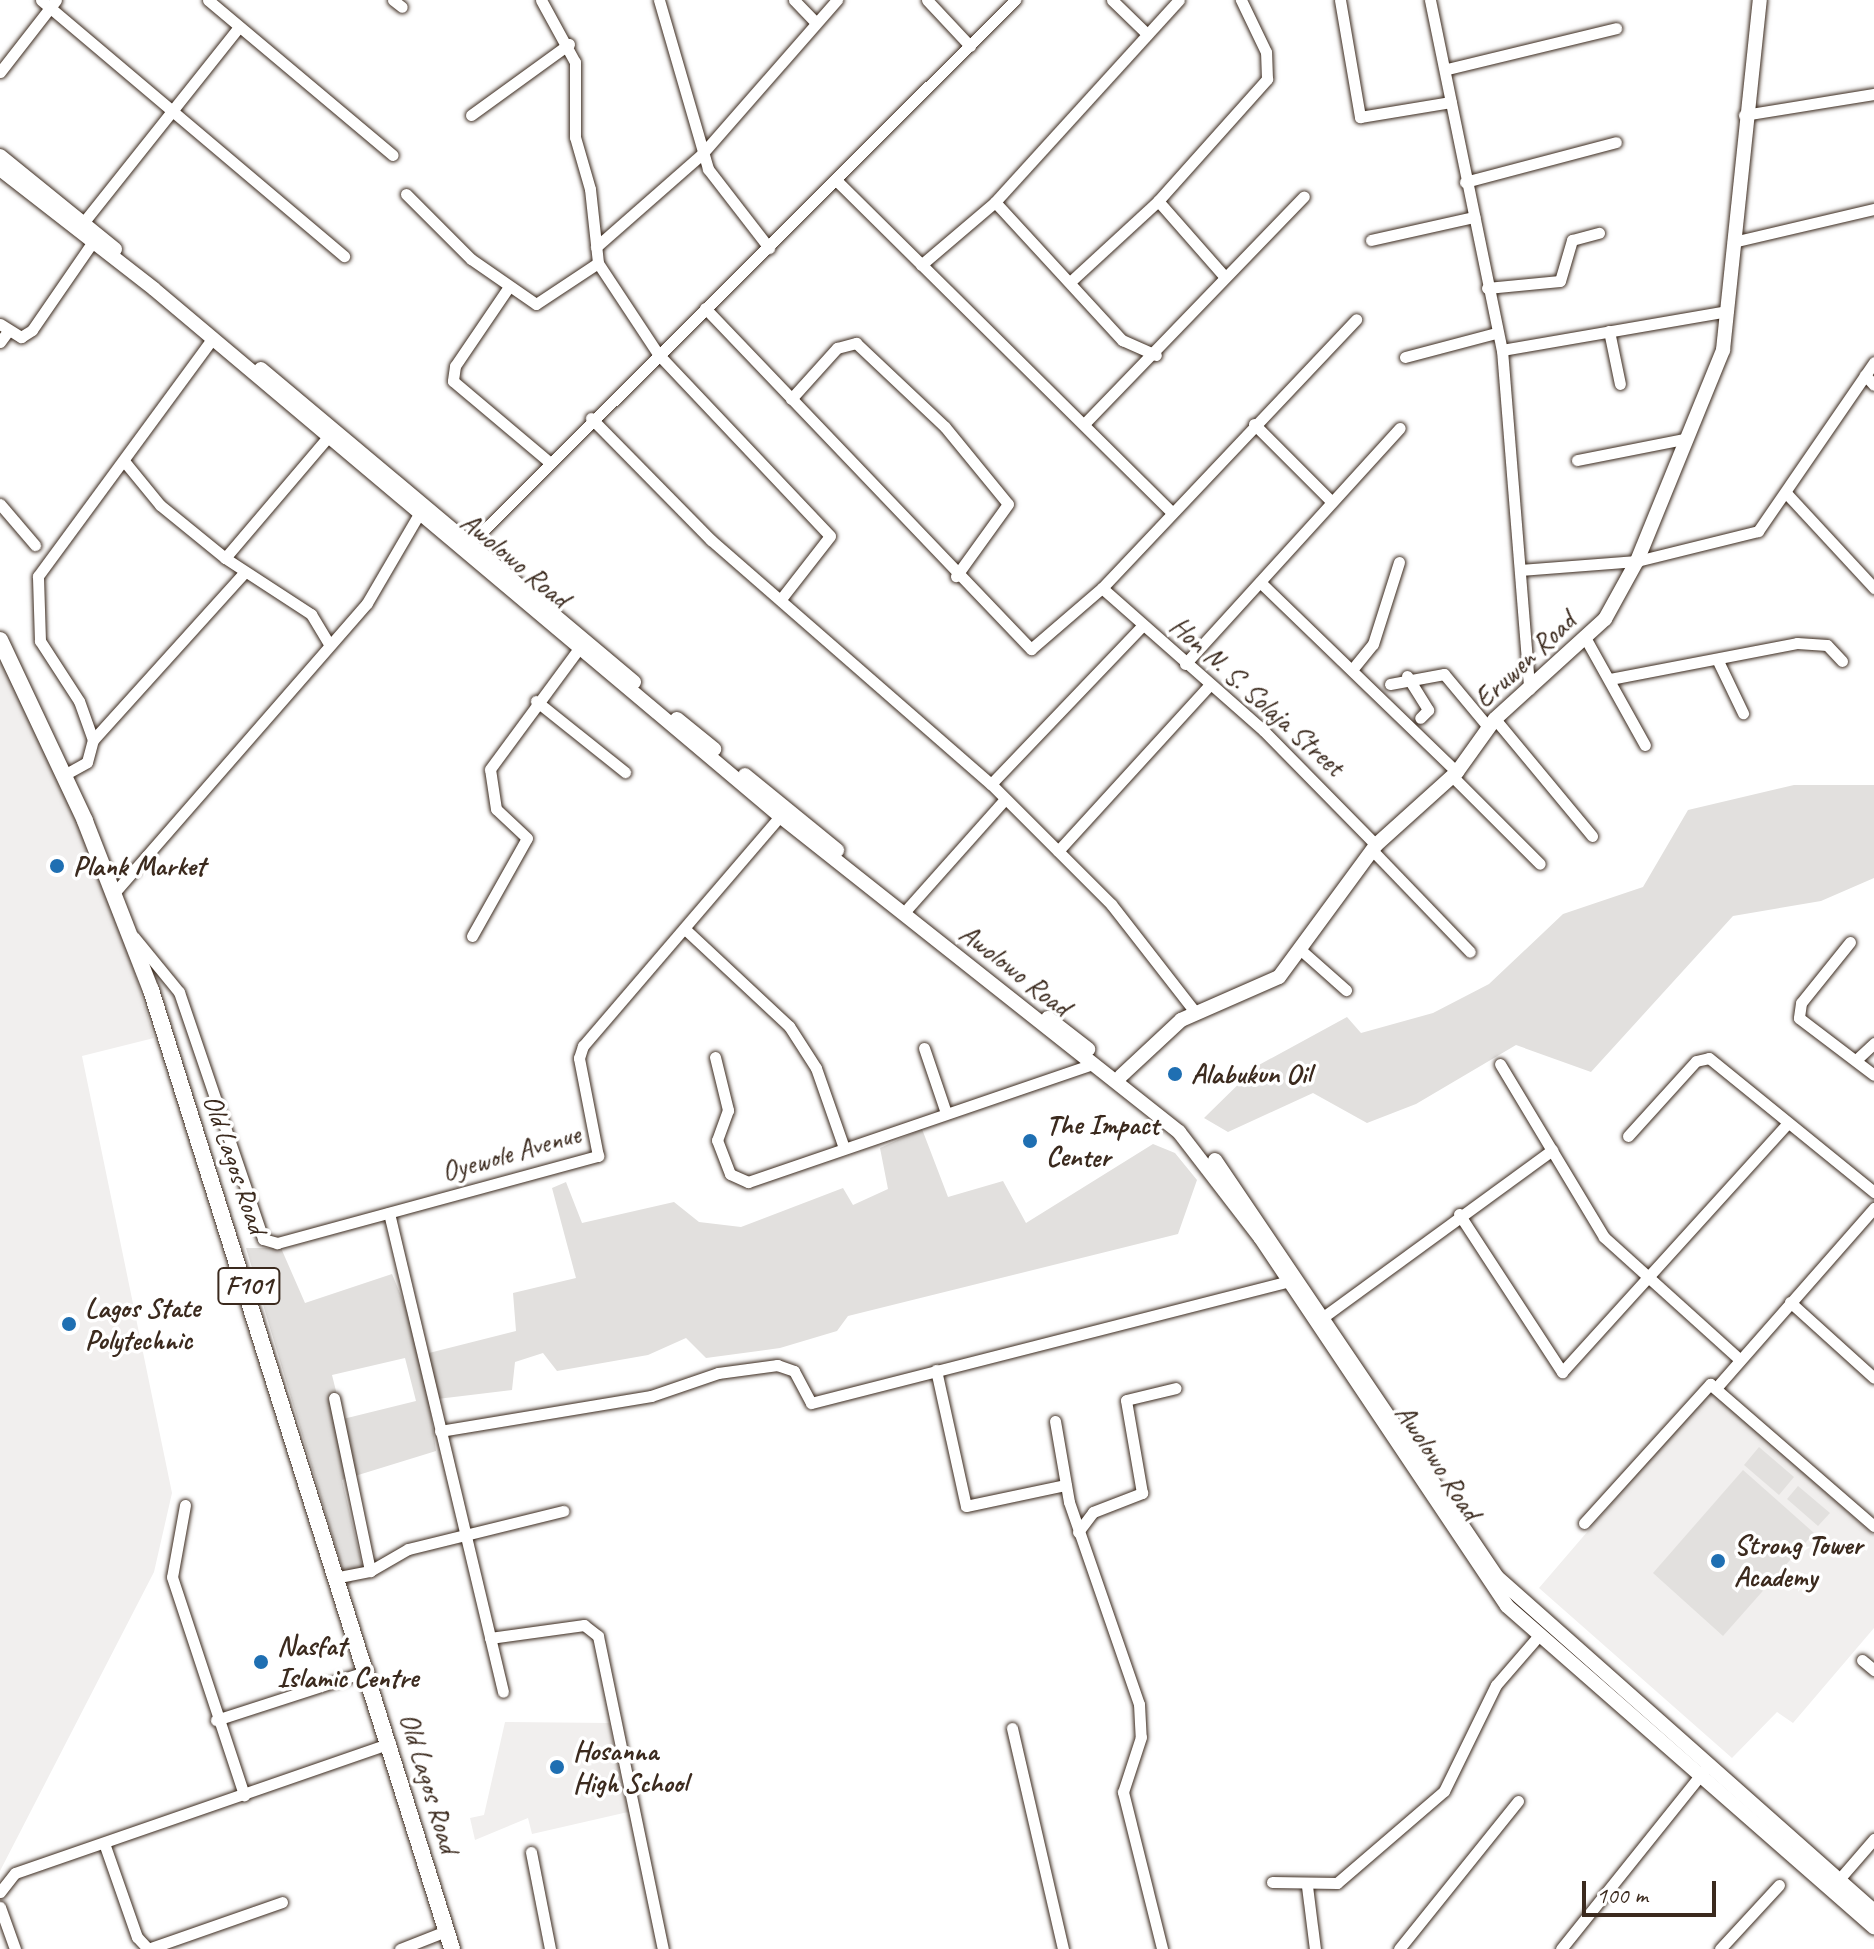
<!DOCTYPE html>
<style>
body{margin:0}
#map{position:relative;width:1874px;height:1949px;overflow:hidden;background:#fff;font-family:Caveat,sans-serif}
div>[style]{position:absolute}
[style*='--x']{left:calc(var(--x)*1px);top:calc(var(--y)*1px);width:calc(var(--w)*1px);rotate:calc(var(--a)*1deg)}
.built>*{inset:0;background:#f1efee}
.green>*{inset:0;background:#e2e0de}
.roads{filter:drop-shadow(0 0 2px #3b2a1e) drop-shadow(0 0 2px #3b2a1e)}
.minor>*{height:11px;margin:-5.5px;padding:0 5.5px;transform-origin:5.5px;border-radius:5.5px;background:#fff}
.tertiary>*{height:14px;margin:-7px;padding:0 7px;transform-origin:7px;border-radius:7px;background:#fff}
.secondary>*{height:14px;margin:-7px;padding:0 7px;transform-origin:7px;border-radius:7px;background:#fff}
.primary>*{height:16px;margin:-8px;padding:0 8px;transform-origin:8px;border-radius:8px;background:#fff}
.dots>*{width:22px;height:22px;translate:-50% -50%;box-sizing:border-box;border:4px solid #fff;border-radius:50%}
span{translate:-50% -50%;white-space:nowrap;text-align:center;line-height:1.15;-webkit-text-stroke:7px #fff;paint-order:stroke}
.shield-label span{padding:2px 6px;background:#fff;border:2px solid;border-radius:6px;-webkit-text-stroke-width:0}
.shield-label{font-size:26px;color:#3b2a1e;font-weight:700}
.street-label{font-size:28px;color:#3b2a1e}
.poi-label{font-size:28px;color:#3b2a1e;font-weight:700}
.left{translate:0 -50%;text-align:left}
.scale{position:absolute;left:1582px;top:1881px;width:134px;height:36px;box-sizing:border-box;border:4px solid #3b2a1e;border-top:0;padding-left:10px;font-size:24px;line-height:28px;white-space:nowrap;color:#3b2a1e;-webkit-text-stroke:6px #fff;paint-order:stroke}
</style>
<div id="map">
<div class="built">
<i style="clip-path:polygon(0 653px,115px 907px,154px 1038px,82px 1056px,172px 1493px,154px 1572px,0 1871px)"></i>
<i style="clip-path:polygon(1709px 1390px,1874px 1535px,1874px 1628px,1793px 1723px,1777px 1712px,1732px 1758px,1539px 1588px)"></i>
<i style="clip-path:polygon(505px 1722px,609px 1723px,628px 1812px,532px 1834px,528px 1818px,475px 1840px,470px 1818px,484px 1815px)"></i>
</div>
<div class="green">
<i style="clip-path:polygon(1794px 785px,1874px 785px,1874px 878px,1821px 901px,1733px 916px,1591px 1072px,1516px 1045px,1416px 1104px,1367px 1123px,1313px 1093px,1228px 1132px,1204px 1118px,1257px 1066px,1347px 1017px,1361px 1033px,1433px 1013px,1489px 984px,1563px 914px,1643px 887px,1688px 810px)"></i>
<i style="clip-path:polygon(evenodd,922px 1129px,948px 1197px,1003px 1181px,1026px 1223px,1153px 1144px,1175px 1153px,1197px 1180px,1178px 1234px,848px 1316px,837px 1331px,780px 1348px,706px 1358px,686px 1338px,648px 1355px,557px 1371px,543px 1353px,515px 1362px,512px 1390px,429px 1400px,436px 1451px,342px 1480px,363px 1569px,348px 1587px,246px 1248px,281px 1248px,305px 1303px,392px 1274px,425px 1354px,516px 1331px,513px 1293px,576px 1278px,552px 1188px,566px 1182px,582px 1223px,674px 1202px,699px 1222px,741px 1227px,843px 1188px,853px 1205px,888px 1189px,880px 1148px,922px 1129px,405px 1358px,416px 1401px,343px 1419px,332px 1375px,405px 1358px)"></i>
<i style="clip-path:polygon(1759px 1447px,1794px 1477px,1779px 1495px,1744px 1465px)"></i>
<i style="clip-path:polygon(1743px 1470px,1814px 1533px,1723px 1636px,1653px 1573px)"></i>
<i style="clip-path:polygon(1798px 1486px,1830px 1513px,1818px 1526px,1787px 1499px)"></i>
</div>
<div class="roads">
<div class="minor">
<i style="--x:41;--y:0;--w:397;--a:40.2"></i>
<i style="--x:208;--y:0;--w:241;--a:40"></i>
<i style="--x:393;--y:0;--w:11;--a:38"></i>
<i style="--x:541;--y:0;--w:71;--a:61.3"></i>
<i style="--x:575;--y:62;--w:75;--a:90"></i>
<i style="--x:575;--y:137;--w:54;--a:73.9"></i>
<i style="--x:590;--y:189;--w:74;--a:83.8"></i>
<i style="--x:598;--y:263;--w:109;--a:56.6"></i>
<i style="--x:658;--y:354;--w:250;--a:46.6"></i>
<i style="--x:830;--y:536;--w:80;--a:127.9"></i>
<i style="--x:659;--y:0;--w:176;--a:73.8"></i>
<i style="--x:708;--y:169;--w:100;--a:52.3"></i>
<i style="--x:794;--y:0;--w:29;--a:46"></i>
<i style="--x:927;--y:0;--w:63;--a:46.9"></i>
<i style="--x:1112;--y:0;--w:49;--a:44.2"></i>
<i style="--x:1340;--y:0;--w:119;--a:80.3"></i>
<i style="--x:1360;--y:117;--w:92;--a:-9.4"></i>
<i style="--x:1430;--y:0;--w:357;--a:78.4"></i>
<i style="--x:1502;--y:350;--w:340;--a:85.4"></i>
<i style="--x:1447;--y:69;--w:174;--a:-13.6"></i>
<i style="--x:0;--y:72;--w:91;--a:-52.1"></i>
<i style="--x:471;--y:115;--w:121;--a:-35.9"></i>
<i style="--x:1744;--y:115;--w:132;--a:-9.2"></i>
<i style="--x:838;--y:182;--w:467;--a:44.7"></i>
<i style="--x:1465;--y:182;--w:156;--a:-14.8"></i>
<i style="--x:406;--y:194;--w:92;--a:45"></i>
<i style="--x:471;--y:259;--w:79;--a:34.7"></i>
<i style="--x:536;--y:304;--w:74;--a:-33.5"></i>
<i style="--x:995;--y:202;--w:188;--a:47.4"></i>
<i style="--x:1122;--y:340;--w:37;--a:24"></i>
<i style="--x:83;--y:223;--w:249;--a:-51.5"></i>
<i style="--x:1371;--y:240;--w:106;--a:-12.6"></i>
<i style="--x:1733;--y:242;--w:145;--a:-13.2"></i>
<i style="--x:596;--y:247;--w:141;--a:-41.3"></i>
<i style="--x:702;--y:154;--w:205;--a:-48.8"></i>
<i style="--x:921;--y:265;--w:97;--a:-40.4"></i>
<i style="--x:995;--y:202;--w:273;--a:-47.7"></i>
<i style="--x:1224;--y:276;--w:100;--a:-131.3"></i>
<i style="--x:1158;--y:201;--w:164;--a:-48.2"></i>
<i style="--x:1267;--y:79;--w:27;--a:-92"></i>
<i style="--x:1266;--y:52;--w:58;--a:-115.7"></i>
<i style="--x:1070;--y:282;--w:120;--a:-42.6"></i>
<i style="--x:508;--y:288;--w:94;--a:124.2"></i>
<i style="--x:455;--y:366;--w:15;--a:98"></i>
<i style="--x:453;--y:381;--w:124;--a:40.1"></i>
<i style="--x:1487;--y:288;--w:73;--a:-5.5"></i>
<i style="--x:1560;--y:281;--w:43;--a:-73.7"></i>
<i style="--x:1572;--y:240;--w:28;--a:-15"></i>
<i style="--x:705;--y:308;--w:472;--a:46.3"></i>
<i style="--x:1031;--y:649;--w:94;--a:-40.7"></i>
<i style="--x:1102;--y:588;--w:370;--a:-46.6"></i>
<i style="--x:0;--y:324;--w:25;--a:32"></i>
<i style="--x:21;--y:337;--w:13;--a:-32"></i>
<i style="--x:32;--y:330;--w:106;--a:-55.4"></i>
<i style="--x:1609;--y:331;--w:54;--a:78.3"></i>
<i style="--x:0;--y:342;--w:14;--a:-54"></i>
<i style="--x:1502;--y:350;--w:229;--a:-9.8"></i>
<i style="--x:1405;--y:357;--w:94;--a:-14.8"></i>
<i style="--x:1865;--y:375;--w:13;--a:48"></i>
<i style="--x:791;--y:399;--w:69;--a:-48"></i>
<i style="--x:837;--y:348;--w:20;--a:-15"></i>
<i style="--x:856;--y:343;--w:122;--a:43.3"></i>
<i style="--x:945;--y:427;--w:99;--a:50.7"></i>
<i style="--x:1008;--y:504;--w:89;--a:125.8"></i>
<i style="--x:591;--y:418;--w:171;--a:45.5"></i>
<i style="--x:711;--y:540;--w:371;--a:41.1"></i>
<i style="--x:991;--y:784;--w:170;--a:45"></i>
<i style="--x:1111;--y:904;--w:137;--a:52.1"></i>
<i style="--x:1085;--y:423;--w:315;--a:-46"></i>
<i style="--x:1254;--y:424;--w:110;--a:45"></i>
<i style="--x:1577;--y:460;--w:109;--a:-11.1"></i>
<i style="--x:124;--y:461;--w:57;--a:50.7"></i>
<i style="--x:160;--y:505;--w:84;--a:39.2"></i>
<i style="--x:225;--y:558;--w:103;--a:33.1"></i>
<i style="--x:311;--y:614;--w:35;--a:59"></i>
<i style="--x:1788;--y:495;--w:127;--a:47.2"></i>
<i style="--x:0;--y:504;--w:54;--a:49.5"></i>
<i style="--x:464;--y:550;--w:779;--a:-44.95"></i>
<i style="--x:225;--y:558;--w:157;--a:-49.6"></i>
<i style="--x:1520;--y:570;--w:117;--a:-4.4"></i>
<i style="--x:1637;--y:561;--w:125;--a:-13.9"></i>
<i style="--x:1758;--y:531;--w:205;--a:-55.5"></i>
<i style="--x:1260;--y:582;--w:274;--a:44"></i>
<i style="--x:1102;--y:588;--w:216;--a:41.4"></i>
<i style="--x:1264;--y:731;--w:160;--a:45.5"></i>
<i style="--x:1587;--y:641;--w:119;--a:60.9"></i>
<i style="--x:1718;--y:661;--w:58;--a:64.3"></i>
<i style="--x:1185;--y:664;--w:319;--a:-47.7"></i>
<i style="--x:1355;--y:666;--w:28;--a:-51"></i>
<i style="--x:1373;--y:644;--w:86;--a:-72.4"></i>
<i style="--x:1407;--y:676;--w:40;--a:58"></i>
<i style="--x:1428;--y:710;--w:11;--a:135"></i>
<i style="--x:1610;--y:679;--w:190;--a:-10.9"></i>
<i style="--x:1797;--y:643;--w:30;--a:4"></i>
<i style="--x:1827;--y:645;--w:22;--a:47"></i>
<i style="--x:1390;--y:684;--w:55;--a:-10.5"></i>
<i style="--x:1444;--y:674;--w:70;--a:50.2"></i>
<i style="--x:536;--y:701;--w:114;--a:38.6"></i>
<i style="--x:1495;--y:719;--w:152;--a:50.3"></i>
<i style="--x:93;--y:740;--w:225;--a:-47.9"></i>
<i style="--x:64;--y:775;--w:26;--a:-29"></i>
<i style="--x:87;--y:762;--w:23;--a:-75"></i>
<i style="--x:93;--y:740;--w:41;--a:-109.7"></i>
<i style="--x:79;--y:701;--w:72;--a:-123"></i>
<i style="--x:40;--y:641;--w:65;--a:-91.8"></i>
<i style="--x:38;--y:576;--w:294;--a:-53.7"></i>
<i style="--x:1452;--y:776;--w:124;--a:45"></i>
<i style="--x:991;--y:784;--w:220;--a:-46.3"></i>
<i style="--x:1372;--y:850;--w:141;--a:46.1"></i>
<i style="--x:1058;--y:851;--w:222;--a:-47.6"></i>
<i style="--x:115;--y:892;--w:383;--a:-48.9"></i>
<i style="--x:367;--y:603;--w:103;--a:-59.7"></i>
<i style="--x:908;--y:908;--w:146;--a:-48.3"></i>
<i style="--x:686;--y:930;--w:141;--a:43"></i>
<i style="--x:789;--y:1026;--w:50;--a:57.3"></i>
<i style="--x:816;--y:1068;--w:82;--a:70.7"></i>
<i style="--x:472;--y:936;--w:112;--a:-60.7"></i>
<i style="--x:527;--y:838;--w:42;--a:-136.9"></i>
<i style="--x:496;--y:809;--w:40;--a:-98.5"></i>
<i style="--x:490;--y:769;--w:152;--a:-53.6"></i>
<i style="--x:134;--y:937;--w:71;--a:50.7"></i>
<i style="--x:179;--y:992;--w:261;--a:71.2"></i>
<i style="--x:263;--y:1239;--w:15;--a:16"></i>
<i style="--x:277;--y:1243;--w:333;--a:-15.2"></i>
<i style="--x:598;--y:1156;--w:100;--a:-101"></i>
<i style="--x:579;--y:1058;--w:13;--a:-72"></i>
<i style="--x:583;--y:1046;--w:303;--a:-49.4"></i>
<i style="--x:1850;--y:942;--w:78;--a:128.8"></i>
<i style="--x:1801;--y:1003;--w:15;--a:98"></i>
<i style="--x:1799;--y:1018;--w:94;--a:37.2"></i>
<i style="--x:1302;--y:951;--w:59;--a:41.6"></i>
<i style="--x:924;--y:1048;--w:69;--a:71.3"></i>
<i style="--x:715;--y:1057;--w:55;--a:76.2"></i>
<i style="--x:728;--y:1110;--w:32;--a:110"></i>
<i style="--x:717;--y:1140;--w:36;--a:69"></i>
<i style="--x:730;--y:1174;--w:20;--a:24"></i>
<i style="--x:748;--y:1182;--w:364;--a:-18.9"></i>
<i style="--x:1856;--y:1060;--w:25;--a:-43"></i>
<i style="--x:1500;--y:1064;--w:202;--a:59"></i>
<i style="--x:1604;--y:1237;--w:182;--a:42.1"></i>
<i style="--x:1628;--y:1136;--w:101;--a:-47.8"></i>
<i style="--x:1696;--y:1061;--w:13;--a:-13"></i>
<i style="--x:1709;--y:1058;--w:213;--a:39.1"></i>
<i style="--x:389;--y:1213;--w:492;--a:76.6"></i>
<i style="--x:1459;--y:1214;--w:189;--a:56.9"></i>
<i style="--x:1562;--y:1372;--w:335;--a:-47.8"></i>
<i style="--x:1790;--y:1302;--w:113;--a:42.1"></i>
<i style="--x:1326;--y:1315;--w:280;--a:-36.1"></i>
<i style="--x:936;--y:1370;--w:139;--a:77.6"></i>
<i style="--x:966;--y:1506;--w:102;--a:-11.9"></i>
<i style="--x:1716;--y:1388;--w:240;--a:-48.7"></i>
<i style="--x:334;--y:1398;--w:177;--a:78.2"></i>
<i style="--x:1055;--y:1421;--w:82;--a:80.2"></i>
<i style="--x:1069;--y:1502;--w:214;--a:70.9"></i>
<i style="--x:1139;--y:1704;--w:33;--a:87"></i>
<i style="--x:1141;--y:1737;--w:58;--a:108.1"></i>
<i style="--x:1123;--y:1792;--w:162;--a:76"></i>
<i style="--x:440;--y:1431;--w:214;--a:-9.4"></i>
<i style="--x:651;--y:1396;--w:71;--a:-18.9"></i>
<i style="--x:718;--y:1373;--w:60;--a:-7.7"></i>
<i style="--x:777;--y:1365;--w:18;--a:19"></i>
<i style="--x:794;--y:1371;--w:36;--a:62"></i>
<i style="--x:811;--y:1403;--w:494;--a:-14.3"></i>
<i style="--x:185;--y:1505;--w:73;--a:100.2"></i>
<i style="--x:172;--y:1577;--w:230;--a:71.7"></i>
<i style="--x:1584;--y:1523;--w:188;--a:-47.8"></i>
<i style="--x:1710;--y:1384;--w:217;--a:40.9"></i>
<i style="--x:1078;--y:1532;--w:25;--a:-53"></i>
<i style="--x:1093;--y:1512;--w:53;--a:-21.2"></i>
<i style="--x:1142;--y:1493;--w:94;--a:-99.8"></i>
<i style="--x:1126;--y:1400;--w:51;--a:-13.5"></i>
<i style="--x:339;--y:1577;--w:32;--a:-11"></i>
<i style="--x:370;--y:1571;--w:44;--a:-30.1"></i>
<i style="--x:408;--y:1549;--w:160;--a:-13.8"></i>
<i style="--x:490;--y:1638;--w:95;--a:-7.9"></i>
<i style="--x:584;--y:1625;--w:18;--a:38"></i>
<i style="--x:598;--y:1636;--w:320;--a:78.3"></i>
<i style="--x:1862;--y:1660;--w:16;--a:40"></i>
<i style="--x:216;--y:1720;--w:160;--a:-17.9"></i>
<i style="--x:1012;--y:1728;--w:227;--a:77"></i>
<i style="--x:104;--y:1843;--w:100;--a:70.7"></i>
<i style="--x:137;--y:1937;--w:16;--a:47"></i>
<i style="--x:148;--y:1949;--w:142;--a:-19.3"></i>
<i style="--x:531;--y:1852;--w:99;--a:78.9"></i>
<i style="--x:1272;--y:1882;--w:65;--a:0.9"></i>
<i style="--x:1337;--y:1883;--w:141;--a:-40.7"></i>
<i style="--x:1444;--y:1791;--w:118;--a:-63.9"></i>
<i style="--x:1496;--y:1685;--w:67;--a:-49.2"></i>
<i style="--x:1835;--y:1884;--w:60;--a:-49.1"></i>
<i style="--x:1307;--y:1886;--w:64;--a:82.8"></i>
<i style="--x:0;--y:1892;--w:24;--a:-52"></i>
<i style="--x:15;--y:1873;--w:397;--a:-19.1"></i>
<i style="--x:0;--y:1907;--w:45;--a:70.3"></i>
<i style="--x:400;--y:1949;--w:49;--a:-21.4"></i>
<i style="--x:1399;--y:1949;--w:190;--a:-51.2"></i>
<i style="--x:1561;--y:1949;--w:231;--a:-51.3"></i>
<i style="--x:1720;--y:1949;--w:87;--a:-47.3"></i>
</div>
<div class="tertiary">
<i style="--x:1121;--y:1076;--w:82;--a:-43"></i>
<i style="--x:1181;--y:1020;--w:107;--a:-23.7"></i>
<i style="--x:1279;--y:977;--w:164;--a:-53.7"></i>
<i style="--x:1376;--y:845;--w:109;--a:-42"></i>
<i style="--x:1457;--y:772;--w:65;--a:-54.4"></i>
<i style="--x:1495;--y:719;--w:149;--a:-42.3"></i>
<i style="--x:1605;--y:619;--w:66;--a:-61.1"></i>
<i style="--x:1637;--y:561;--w:228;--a:-67.8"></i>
<i style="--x:1723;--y:350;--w:352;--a:-84"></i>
</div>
<div class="secondary">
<i style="--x:0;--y:156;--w:148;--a:39"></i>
<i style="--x:0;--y:169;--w:195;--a:37.9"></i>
<i style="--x:154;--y:289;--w:818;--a:40.09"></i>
<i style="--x:780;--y:816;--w:509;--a:38.38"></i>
<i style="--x:1179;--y:1132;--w:133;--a:52.4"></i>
<i style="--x:1260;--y:1237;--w:444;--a:56.2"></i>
<i style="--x:1507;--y:1606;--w:488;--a:41.2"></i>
<i style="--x:261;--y:369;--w:487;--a:40"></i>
<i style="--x:677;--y:719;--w:48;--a:39"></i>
<i style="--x:745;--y:775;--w:119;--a:39.2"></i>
<i style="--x:1048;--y:1018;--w:51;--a:37.8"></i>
<i style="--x:1215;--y:1160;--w:503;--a:55.93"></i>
<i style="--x:1497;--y:1577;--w:504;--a:41.54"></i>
</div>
<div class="primary">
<i style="--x:0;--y:640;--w:200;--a:64.8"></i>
<i style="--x:85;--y:821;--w:181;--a:68.7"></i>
<i style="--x:151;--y:990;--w:1005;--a:72.57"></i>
</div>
</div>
<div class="dots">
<i style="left:57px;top:866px;background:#1f6fb2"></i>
<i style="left:1175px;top:1074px;background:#1f6fb2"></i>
<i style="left:1030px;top:1141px;background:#1f6fb2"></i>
<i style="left:69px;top:1324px;background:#1f6fb2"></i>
<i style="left:1718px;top:1561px;background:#1f6fb2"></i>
<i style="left:261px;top:1662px;background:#1f6fb2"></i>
<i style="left:557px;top:1767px;background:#1f6fb2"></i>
</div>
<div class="shield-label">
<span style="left:249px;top:1286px">F101</span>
</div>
<div class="street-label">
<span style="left:515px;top:560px;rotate:40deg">Awolowo Road</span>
<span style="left:1525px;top:660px;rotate:-43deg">Eruwen Road</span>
<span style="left:1257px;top:696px;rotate:42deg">Hon N. S. Solaja Street</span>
<span style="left:1015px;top:970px;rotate:38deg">Awolowo Road</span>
<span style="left:511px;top:1153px;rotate:-16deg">Oyewole Avenue</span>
<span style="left:235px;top:1164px;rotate:71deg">Old Lagos Road</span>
<span style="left:1438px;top:1462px;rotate:57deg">Awolowo Road</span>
<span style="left:429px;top:1783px;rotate:73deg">Old Lagos Road</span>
</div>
<div class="poi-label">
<span class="left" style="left:73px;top:866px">Plank Market</span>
<span class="left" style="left:1191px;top:1074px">Alabukun Oil</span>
<span class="left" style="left:1046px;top:1141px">The Impact<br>Center</span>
<span class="left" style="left:85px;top:1324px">Lagos State<br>Polytechnic</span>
<span class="left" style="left:1734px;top:1561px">Strong Tower<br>Academy</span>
<span class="left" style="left:277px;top:1662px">Nasfat<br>Islamic Centre</span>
<span class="left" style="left:573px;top:1767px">Hosanna<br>High School</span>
</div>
<div class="scale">100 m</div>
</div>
